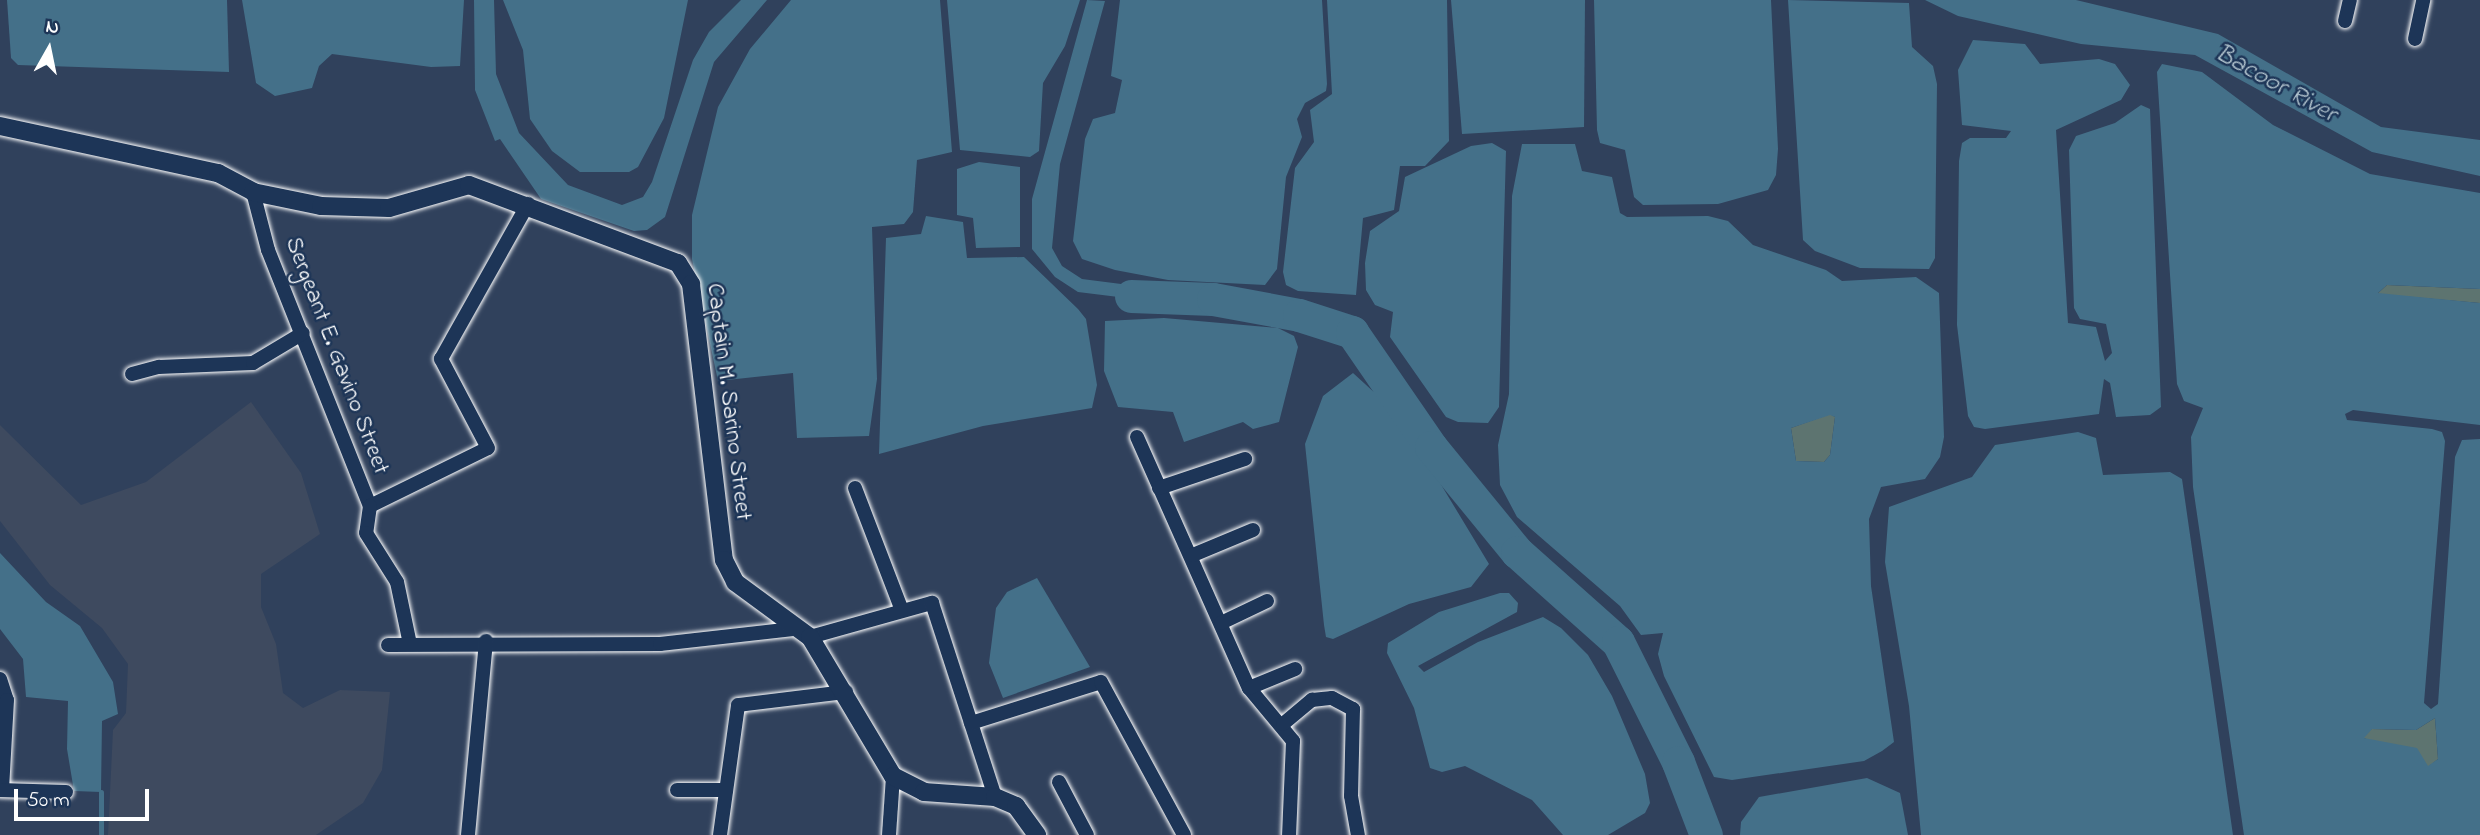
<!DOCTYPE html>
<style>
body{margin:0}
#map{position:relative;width:2480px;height:835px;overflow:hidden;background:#30415c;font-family:"Indie Flower",sans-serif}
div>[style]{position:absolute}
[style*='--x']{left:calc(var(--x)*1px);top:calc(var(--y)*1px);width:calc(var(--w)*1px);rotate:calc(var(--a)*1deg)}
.built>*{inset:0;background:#3e4a5f}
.green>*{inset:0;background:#5d7470}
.water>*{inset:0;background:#447089}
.stream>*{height:5px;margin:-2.5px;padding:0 2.5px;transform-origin:2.5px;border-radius:2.5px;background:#447089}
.river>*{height:33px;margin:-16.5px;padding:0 16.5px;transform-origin:16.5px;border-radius:16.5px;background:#447089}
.roads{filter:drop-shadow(0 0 2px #fff) drop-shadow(0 0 2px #fff)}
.minor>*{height:14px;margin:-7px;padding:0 7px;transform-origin:7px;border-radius:7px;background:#1d3557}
.tertiary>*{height:18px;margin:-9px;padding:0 9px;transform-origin:9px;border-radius:9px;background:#1d3557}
span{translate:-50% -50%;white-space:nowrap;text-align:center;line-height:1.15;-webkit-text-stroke:5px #1d3557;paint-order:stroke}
.street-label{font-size:24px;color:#fff}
.water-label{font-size:26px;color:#b4c6d0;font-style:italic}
.north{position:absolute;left:14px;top:14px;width:70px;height:70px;-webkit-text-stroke:5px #1d3557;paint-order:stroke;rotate:9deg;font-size:19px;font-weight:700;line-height:28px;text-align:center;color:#fff}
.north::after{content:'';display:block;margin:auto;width:24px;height:32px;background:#fff;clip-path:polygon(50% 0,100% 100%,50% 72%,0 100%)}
.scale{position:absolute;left:14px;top:789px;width:135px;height:32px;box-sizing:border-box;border:4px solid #fff;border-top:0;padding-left:9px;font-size:21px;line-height:24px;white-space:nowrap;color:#fff;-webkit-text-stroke:5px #1d3557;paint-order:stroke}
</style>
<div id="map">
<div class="built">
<i style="clip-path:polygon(251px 402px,301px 473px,320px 534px,261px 574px,261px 607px,276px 644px,283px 693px,303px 708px,340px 690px,390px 692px,382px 770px,363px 803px,316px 835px,108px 835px,113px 730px,126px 713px,128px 664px,102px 628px,50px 585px,0 521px,0 425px,81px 505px,146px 482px)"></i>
</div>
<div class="green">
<i style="clip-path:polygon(2387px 285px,2480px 289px,2480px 303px,2377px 294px)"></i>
<i style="clip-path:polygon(1830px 414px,1835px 417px,1830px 455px,1824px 462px,1796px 461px,1791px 428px)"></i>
<i style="clip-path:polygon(2435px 718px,2438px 759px,2428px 767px,2364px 738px,2363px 732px,2372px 729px,2416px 730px)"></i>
</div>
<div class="water">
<i style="clip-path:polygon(7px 0,227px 0,229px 72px,18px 65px,11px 58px)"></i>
<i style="clip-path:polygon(242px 0,464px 0,460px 66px,431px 67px,332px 54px,319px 66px,312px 88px,275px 96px,256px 83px)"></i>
<i style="clip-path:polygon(474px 0,494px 0,496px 74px,519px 133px,568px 185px,622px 205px,643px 197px,652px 182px,693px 60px,709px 32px,741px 0,767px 0,714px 62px,665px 217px,647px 230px,634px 231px,541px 199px,500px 139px,495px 141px,475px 90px)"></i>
<i style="clip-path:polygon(503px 0,688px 0,664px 118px,638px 167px,629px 172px,580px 172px,552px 151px,530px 119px,523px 50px)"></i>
<i style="clip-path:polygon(791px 0,940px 0,952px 152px,917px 160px,913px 212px,904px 224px,872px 227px,877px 379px,869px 436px,797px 438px,793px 373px,718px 381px,692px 259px,692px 215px,718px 107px,750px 49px)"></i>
<i style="clip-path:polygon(947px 0,1080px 0,1065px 46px,1043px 83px,1039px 151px,1030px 157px,960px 150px)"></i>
<i style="clip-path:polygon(1087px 0,1105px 1px,1060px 164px,1052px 248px,1062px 266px,1082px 279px,1176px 291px,1175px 304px,1078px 292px,1055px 277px,1032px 249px,1032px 199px)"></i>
<i style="clip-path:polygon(1120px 0,1322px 0,1327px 84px,1326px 91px,1305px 103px,1297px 119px,1302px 137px,1286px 177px,1277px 269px,1265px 285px,1168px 280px,1115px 270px,1082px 259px,1073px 241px,1085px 139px,1093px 119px,1115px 113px,1122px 80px,1111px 76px)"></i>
<i style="clip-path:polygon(1327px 0,1447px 0,1449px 141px,1425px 166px,1400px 166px,1394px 210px,1363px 218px,1356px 295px,1298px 291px,1286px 285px,1283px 272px,1295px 168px,1314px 142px,1310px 110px,1332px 94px)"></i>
<i style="clip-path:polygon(1451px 0,1585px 0,1584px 127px,1462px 134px)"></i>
<i style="clip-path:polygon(1594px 0,1771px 0,1778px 149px,1776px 175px,1768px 190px,1718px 204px,1643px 205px,1634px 197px,1625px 150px,1600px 143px,1597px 130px)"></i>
<i style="clip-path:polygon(1788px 0,1909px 3px,1912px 47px,1933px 66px,1937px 84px,1935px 258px,1929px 269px,1860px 268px,1815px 251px,1803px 240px)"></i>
<i style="clip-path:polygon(1925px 0,2076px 0,2218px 34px,2381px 127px,2480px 140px,2480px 176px,2372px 152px,2195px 55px,2081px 44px,1958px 16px)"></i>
<i style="clip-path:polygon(1973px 40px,2025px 44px,2040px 64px,2099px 59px,2115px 64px,2130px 85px,2121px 100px,2056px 130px,2068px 323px,2096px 327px,2105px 361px,2112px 353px,2106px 324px,2080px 319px,2074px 308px,2069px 150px,2076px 136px,2115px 123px,2141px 105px,2150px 109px,2161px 407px,2150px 415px,2116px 417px,2110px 383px,2104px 379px,2099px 414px,1985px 429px,1974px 427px,1968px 416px,1957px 325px,1959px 161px,1962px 143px,1970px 138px,2006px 138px,2011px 131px,1962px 125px,1958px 70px)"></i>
<i style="clip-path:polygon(evenodd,2162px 64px,2202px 72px,2273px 125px,2370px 174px,2480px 193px,2480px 289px,2387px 285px,2378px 293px,2480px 303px,2480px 425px,2353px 410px,2345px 414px,2347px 420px,2432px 429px,2442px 432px,2445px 441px,2424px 703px,2431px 709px,2438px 704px,2455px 457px,2462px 440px,2480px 439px,2480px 835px,2244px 835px,2193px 487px,2191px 437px,2203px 408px,2184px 401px,2177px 384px,2157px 72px,2162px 64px,2435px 718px,2438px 759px,2428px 766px,2417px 748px,2364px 738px,2372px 729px,2416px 730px,2435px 718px)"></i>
<i style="clip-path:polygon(1492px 143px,1506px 151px,1499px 407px,1488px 423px,1458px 422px,1446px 417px,1390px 337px,1393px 312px,1375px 305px,1366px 290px,1365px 263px,1370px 231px,1399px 211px,1405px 177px,1471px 146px)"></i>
<i style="clip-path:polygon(evenodd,1522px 144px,1575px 144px,1582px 171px,1612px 177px,1620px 213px,1627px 217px,1708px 216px,1728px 221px,1753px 245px,1826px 270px,1842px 281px,1916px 277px,1939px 293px,1944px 437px,1940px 457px,1925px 479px,1881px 487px,1869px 519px,1871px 586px,1894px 742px,1882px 751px,1864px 761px,1732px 780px,1714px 777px,1664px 676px,1658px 654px,1663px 633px,1641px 635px,1620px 606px,1517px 517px,1500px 485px,1498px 445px,1509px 394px,1512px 196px,1522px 144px,1830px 415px,1835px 417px,1830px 455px,1824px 462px,1796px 461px,1791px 428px,1830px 415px)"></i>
<i style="clip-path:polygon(979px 162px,1020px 167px,1020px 247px,976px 248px,973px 218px,957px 215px,957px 169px)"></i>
<i style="clip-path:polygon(926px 216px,963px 222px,967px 258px,1024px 257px,1078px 309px,1086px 319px,1097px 385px,1092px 408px,983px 426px,879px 454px,886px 238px,921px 234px)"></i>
<i style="clip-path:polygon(1164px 318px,1278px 328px,1294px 336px,1298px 347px,1279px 422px,1253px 429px,1243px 422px,1184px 442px,1173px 412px,1118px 407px,1104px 371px,1105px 321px)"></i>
<i style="clip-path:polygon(1353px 373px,1399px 415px,1489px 564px,1471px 587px,1409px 604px,1333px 639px,1326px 637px,1324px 625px,1305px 444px,1323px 396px)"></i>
<i style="clip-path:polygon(2078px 432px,2096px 438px,2103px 475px,2170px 472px,2182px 479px,2233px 835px,1921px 835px,1909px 706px,1885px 562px,1889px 507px,1972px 477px,1995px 445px)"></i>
<i style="clip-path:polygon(0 553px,46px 602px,80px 626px,113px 682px,118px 714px,102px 721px,101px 792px,74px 791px,67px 749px,68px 701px,26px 697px,23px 659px,0 629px)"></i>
<i style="clip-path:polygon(1037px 578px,1090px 667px,1003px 698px,989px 663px,996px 608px,1007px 592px)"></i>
<i style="clip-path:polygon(1500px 593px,1509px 593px,1518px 603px,1517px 612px,1418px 666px,1424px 672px,1478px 642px,1543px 617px,1561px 628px,1588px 655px,1612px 696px,1645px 774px,1650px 803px,1645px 813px,1608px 835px,1563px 835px,1532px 800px,1465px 766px,1442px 772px,1430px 768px,1414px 708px,1387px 653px,1388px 643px,1439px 612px)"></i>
<i style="clip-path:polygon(1867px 778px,1900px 793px,1908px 835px,1740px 835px,1741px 822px,1759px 797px)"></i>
</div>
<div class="stream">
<i style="--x:101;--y:835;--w:43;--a:-90"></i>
</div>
<div class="river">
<i style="--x:1131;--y:296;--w:82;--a:2.1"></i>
<i style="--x:1213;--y:299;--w:87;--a:10.5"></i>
<i style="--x:1299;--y:315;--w:56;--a:17.8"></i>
<i style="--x:1352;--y:332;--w:140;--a:55.5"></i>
<i style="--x:1431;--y:447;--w:136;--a:50.7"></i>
<i style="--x:1517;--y:552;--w:135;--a:41.7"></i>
<i style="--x:1618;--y:642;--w:134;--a:63.4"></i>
<i style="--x:1678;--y:762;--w:78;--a:69"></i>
</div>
<div class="roads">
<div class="minor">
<i style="--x:2345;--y:21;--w:22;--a:-77"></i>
<i style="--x:2415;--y:39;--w:40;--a:-78"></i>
<i style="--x:253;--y:192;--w:60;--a:75.5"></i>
<i style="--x:268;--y:250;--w:276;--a:68.3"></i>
<i style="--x:370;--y:506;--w:131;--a:-26.2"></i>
<i style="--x:488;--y:448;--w:101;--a:-117.8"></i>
<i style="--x:441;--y:359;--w:178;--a:-60.7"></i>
<i style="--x:132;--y:374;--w:28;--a:-15"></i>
<i style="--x:159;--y:367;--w:94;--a:-2.4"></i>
<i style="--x:253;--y:363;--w:58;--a:-31"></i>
<i style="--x:1137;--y:437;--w:275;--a:66"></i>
<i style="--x:1249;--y:688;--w:69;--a:50.3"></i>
<i style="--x:1293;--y:741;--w:94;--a:92.4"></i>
<i style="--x:855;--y:488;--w:129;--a:69"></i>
<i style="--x:1159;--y:488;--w:91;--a:-18.6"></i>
<i style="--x:370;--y:506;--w:27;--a:98"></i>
<i style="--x:366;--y:533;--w:58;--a:57.7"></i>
<i style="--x:397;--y:582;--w:63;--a:78.2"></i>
<i style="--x:1193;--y:555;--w:65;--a:-22.6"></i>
<i style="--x:1221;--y:623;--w:51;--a:-25.6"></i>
<i style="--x:810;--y:637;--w:127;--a:-15.6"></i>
<i style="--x:932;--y:603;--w:204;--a:72"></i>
<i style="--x:388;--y:645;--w:272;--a:-0.2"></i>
<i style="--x:660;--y:644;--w:134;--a:-6.4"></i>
<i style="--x:0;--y:679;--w:22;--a:72"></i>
<i style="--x:7;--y:700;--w:90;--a:93.2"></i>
<i style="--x:1249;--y:688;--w:50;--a:-22.4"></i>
<i style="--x:971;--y:723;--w:136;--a:-17.5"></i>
<i style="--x:1101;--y:682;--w:174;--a:61.5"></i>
<i style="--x:1283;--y:724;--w:38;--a:-40"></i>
<i style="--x:1312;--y:700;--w:20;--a:-6"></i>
<i style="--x:1332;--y:698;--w:24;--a:28"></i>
<i style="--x:1353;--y:709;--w:87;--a:91.3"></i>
<i style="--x:1351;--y:796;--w:40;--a:80"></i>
<i style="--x:1059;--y:782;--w:60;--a:62.2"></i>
<i style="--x:0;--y:790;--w:66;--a:1.7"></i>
<i style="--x:677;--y:790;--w:49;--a:0"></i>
<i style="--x:468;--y:835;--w:195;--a:-84.7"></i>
<i style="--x:720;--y:835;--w:131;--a:-82.1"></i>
<i style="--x:738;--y:705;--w:109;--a:-6.9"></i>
<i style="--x:889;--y:835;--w:59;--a:-86.1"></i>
</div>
<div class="tertiary">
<i style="--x:0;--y:126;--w:223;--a:12.2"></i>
<i style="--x:218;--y:173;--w:40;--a:28"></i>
<i style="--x:253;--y:192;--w:69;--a:11.6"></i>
<i style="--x:321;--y:206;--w:68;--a:1.7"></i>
<i style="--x:389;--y:208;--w:83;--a:-16"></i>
<i style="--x:469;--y:185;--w:223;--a:20.5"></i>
<i style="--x:678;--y:263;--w:25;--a:58"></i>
<i style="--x:691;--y:284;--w:278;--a:83.2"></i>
<i style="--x:724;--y:560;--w:25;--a:63"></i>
<i style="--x:735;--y:582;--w:93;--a:36.3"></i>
<i style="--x:810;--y:637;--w:162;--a:59.2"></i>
<i style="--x:893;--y:776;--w:35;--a:27"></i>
<i style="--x:924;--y:792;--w:71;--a:4"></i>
<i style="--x:995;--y:797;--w:23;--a:23"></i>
<i style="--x:1016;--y:806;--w:36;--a:54"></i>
</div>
</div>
<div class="street-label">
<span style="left:336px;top:356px;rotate:69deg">Sergeant E. Gavino Street</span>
<span style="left:728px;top:402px;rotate:83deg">Captain M. Sarino Street</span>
</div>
<div class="water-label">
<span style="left:2275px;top:85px;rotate:29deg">Bacoor River</span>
</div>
<div class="north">N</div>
<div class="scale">50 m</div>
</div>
